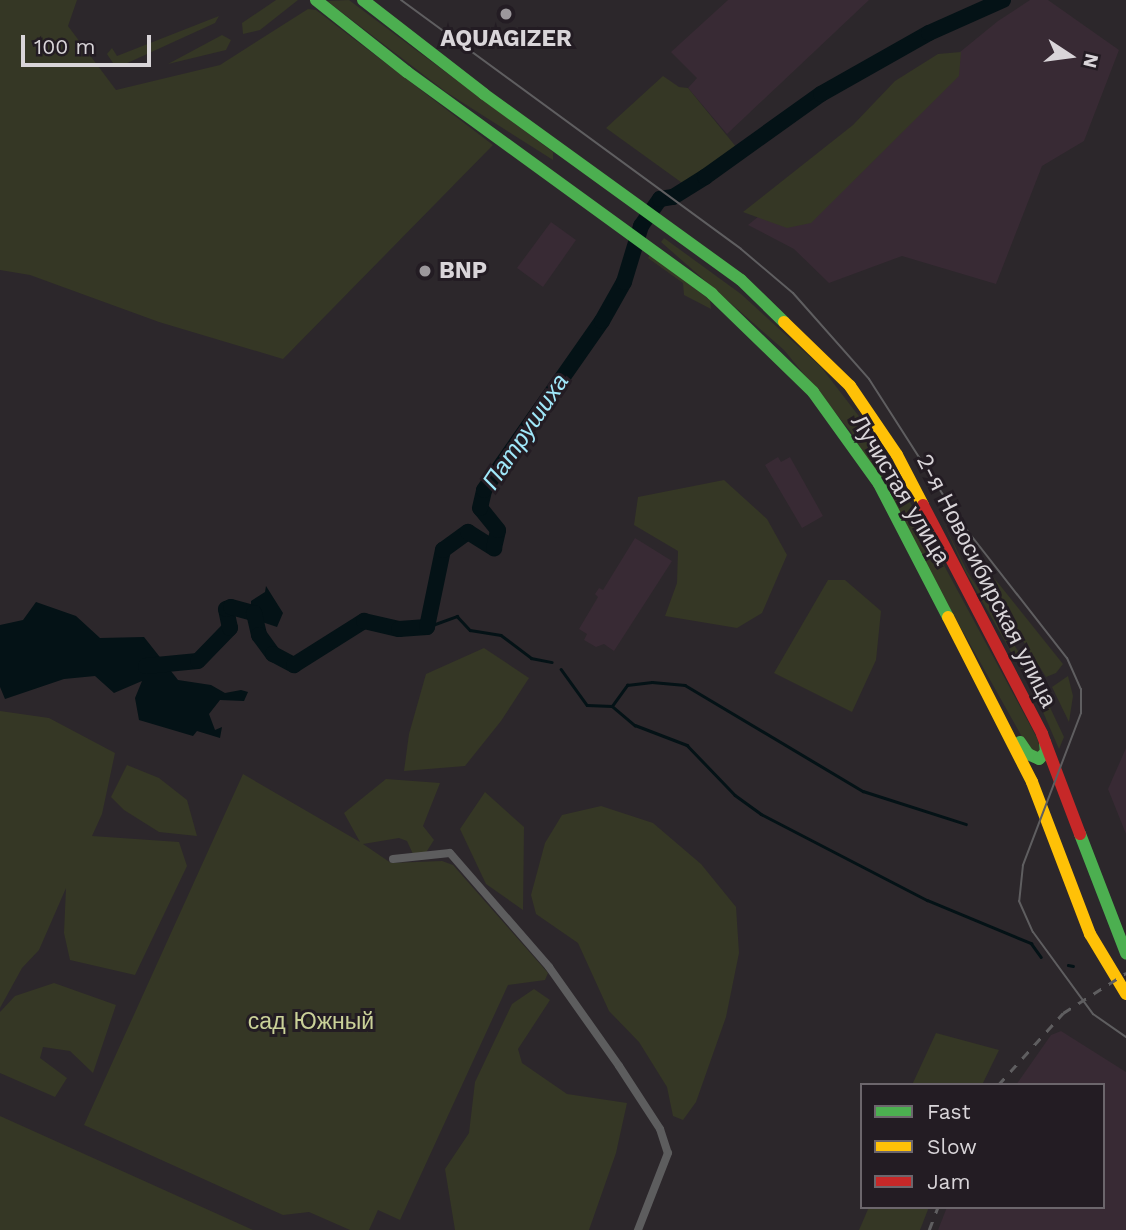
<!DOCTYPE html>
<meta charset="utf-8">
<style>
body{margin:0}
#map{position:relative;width:1126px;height:1230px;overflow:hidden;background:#2c272b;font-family:"Work Sans",sans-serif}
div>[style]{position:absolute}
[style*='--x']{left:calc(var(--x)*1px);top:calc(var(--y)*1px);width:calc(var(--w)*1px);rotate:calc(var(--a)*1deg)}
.industrial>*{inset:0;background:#382a34}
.green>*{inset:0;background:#353725}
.water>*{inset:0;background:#041216}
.stream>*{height:2.5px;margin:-1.25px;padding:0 1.25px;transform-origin:1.25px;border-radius:1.25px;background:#041216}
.river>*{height:16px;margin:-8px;padding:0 8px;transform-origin:8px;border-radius:8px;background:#041216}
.street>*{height:8px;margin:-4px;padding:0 4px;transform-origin:4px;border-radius:4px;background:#5d5d5e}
.fast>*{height:12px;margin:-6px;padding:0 6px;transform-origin:6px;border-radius:6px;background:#4caf50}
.slow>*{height:12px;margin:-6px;padding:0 6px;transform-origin:6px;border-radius:6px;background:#ffc107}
.jam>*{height:12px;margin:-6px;padding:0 6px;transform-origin:6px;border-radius:6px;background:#c62828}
.tram>*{height:2px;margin:-1px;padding:0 1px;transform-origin:1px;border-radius:1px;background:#5f5e60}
.rail>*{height:2.5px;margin-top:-1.25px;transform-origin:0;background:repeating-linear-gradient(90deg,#5f5e60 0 9px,transparent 0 18px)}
.dots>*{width:19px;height:19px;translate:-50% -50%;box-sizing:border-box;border:4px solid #231c23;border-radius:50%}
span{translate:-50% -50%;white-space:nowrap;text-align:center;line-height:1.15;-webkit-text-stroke:6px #231c23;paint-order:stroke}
.poi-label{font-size:23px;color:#d9d5d9;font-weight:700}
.left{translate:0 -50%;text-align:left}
.street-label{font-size:23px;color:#d9d5d9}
.park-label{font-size:23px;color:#cad198}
.water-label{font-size:24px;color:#a0e8fa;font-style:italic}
.legend{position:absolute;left:860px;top:1083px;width:245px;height:126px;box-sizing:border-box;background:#231c23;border:2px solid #6c666c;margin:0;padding:9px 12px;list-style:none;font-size:21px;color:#d9d5d9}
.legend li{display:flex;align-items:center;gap:14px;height:35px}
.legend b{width:35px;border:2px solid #6c666c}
.north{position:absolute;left:1035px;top:21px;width:70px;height:70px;-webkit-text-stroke:5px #231c23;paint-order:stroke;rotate:103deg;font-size:19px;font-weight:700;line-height:28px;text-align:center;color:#d9d5d9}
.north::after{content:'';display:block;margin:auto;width:24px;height:32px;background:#d9d5d9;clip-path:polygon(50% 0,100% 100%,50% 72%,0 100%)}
.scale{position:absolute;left:21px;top:35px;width:130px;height:32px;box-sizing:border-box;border:4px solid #d9d5d9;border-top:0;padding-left:9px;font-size:21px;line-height:24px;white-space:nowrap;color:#d9d5d9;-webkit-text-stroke:5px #231c23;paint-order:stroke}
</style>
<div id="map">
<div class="industrial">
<i style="clip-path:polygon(728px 0,869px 0,727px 134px,688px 88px,697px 78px,671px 52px)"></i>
<i style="clip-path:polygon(1030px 0,1048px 0,1119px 50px,1084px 141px,1042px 166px,996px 284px,902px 256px,829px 283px,794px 249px,748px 225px,998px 21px)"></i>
<i style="clip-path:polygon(551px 222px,576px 240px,543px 287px,517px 268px)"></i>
<i style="clip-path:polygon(778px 457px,781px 462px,790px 457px,823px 516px,802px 528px,765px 465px)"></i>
<i style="clip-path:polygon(635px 538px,672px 561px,614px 651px,604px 644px,596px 647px,584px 640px,587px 634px,579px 629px,598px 597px,595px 594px,599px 588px,603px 590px)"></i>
<i style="clip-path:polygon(1126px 748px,1126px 834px,1108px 789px)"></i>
<i style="clip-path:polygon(1061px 1031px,1126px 1072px,1126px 1230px,938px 1230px,947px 1207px,1103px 1207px,1103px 1085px,1016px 1085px,1051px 1035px)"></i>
</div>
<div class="green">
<i style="clip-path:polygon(0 0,77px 0,68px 26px,116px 90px,220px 65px,308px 9px,316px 10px,493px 145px,283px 359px,159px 322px,30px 275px,0 270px)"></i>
<i style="clip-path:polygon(276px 0,298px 0,260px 30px,243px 34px,242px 23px)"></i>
<i style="clip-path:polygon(349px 0,553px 152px,553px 160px,446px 92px,327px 1px)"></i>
<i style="clip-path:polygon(219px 16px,215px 23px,123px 65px,115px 66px,107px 54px,112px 48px,117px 56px)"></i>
<i style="clip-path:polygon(222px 35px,231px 40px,226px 50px,168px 64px)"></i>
<i style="clip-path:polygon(961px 52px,959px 76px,811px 223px,787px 228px,743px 212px,853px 125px,895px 81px,938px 54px)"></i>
<i style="clip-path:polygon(663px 76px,679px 87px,688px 88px,737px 148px,685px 185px,606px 128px)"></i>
<i style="clip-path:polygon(664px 238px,741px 294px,821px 367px,875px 437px,1037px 738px,1041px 751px,1036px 754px,1031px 753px,851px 432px,784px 350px,661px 242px)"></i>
<i style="clip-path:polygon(650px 255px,710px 300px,711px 309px,684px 295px,683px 283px,648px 258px)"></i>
<i style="clip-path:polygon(724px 480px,767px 519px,787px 555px,762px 613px,737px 628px,665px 616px,677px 583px,678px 551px,634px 525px,638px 497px)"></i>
<i style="clip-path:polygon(941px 517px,967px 571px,1034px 676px,1020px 668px,965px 571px)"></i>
<i style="clip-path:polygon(966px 543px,1063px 664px,1056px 673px,1046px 677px,973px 562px)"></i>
<i style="clip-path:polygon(828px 580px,845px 580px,881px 611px,876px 660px,852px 712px,774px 673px)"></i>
<i style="clip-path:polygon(484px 648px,529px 678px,501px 721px,465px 766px,404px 771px,409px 734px,426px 674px)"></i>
<i style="clip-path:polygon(1068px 676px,1073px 696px,1069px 722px,1052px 687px)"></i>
<i style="clip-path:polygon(1045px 697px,1064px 737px,1059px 749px,1043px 712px)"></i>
<i style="clip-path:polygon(0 711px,49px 718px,115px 753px,102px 814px,92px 836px,179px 842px,187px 866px,135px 975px,70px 960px,64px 933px,66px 888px,39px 950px,22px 968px,0 1008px)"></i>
<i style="clip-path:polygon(127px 765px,159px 778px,187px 800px,197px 836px,159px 832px,124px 810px,111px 797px)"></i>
<i style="clip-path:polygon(243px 774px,360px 842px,344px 813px,386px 779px,440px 783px,423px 826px,434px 840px,425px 854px,413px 854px,407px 841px,399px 838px,363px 844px,391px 863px,442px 861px,453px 865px,548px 973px,545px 980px,508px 985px,400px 1220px,378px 1210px,369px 1230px,350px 1230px,309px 1212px,283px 1215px,84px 1125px)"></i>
<i style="clip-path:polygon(485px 792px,524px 827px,523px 910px,486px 884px,460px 829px)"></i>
<i style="clip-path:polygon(601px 806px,653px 823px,701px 864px,736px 907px,739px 953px,726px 1017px,696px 1102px,683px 1120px,673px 1116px,667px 1087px,639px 1042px,609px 1011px,578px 943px,536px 914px,531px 895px,545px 843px,562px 815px)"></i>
<i style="clip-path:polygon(54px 983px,116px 1005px,93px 1073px,70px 1051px,43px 1047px,40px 1058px,67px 1078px,55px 1097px,0 1073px,0 1012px,15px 996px)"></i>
<i style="clip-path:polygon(534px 989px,550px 1000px,518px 1049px,522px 1063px,567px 1094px,627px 1103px,616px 1153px,589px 1230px,455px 1230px,445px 1169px,469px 1133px,475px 1082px,512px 1004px)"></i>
<i style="clip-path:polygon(936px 1033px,999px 1050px,982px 1085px,912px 1085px)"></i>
<i style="clip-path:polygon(0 1116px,253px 1230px,0 1230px)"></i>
<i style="clip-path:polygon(869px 1207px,929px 1207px,920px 1230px,859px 1230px)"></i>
</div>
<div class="water">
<i style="clip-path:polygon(266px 586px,283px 613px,277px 627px,256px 620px,254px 627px,246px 610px,241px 611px,251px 609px,251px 601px,265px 592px)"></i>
<i style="clip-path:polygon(36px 602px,76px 616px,100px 638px,144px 637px,178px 680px,211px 685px,225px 693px,241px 690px,248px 692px,244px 701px,220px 700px,209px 714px,215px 730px,222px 727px,220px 738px,197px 731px,193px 736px,139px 720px,135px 698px,142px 681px,114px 693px,95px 676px,64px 679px,5px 699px,0 687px,0 625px,23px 620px)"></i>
</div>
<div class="stream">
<i style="--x:427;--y:627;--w:32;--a:-20"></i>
<i style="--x:457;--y:616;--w:19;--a:47"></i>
<i style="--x:470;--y:630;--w:31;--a:9"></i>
<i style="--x:501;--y:635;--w:38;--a:37"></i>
<i style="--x:531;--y:658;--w:21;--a:11"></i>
<i style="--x:561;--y:669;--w:44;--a:54.2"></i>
<i style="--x:587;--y:705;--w:25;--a:2"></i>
<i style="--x:612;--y:706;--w:26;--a:-54"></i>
<i style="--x:627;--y:685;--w:25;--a:-7"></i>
<i style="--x:652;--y:682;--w:33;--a:5"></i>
<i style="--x:685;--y:685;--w:207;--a:30.8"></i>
<i style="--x:863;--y:791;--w:108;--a:17.8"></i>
<i style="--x:612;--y:706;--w:30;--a:40"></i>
<i style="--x:635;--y:725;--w:56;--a:21"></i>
<i style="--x:687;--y:745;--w:69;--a:46.2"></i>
<i style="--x:735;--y:795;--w:32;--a:36"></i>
<i style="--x:761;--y:814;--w:187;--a:27.4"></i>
<i style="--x:927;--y:900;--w:113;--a:22.5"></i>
<i style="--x:1031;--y:943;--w:17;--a:54"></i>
<i style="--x:1068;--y:965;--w:5;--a:11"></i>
</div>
<div class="river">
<i style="--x:146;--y:666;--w:52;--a:-5.5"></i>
<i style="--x:198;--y:661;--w:46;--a:-45.9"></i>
<i style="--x:230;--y:628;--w:19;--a:-102"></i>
<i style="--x:226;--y:609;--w:5;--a:-22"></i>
<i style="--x:231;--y:607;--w:24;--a:15"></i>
<i style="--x:254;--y:613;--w:23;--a:77"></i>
<i style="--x:259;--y:635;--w:24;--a:54"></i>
<i style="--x:273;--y:654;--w:24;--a:28"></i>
<i style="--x:294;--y:665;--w:83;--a:-32.2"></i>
<i style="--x:364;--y:621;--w:36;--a:13"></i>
<i style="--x:399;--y:629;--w:28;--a:-4"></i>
<i style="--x:427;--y:627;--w:79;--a:-78.3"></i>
<i style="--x:443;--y:550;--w:31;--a:-36"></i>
<i style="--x:468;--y:532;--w:31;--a:32"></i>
<i style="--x:494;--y:548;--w:18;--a:-77"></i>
<i style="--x:498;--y:530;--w:28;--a:-129"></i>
<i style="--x:480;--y:508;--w:18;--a:-77"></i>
<i style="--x:484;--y:490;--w:206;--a:-55.1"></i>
<i style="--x:602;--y:321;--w:45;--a:-60.6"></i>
<i style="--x:624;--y:282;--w:59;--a:-73.1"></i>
<i style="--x:641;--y:226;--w:33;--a:-55"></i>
<i style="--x:660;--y:199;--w:13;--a:-9"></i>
<i style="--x:673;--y:197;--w:38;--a:-32"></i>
<i style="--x:705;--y:177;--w:143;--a:-35.6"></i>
<i style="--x:821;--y:94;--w:124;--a:-29.5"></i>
<i style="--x:929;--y:33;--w:81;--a:-24"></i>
</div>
<div class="street">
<i style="--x:393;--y:859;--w:57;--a:-6"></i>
<i style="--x:450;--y:853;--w:151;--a:49"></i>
<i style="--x:549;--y:967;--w:121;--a:54.7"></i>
<i style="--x:619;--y:1066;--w:75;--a:56.9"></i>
<i style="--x:660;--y:1129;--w:25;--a:72"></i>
<i style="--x:668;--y:1153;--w:83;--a:111.3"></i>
</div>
<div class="fast">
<i style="--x:316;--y:0;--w:116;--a:38.4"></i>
<i style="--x:407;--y:72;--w:377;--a:36"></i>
<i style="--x:712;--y:294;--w:141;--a:44.1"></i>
<i style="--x:813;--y:392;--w:113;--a:54.3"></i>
<i style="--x:879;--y:484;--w:150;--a:62.6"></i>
<i style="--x:363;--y:0;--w:153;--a:37.8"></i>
<i style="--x:484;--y:94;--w:317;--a:35.9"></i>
<i style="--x:741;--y:280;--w:60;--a:44.3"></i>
<i style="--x:1020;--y:742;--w:14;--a:56"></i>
<i style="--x:1028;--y:754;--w:12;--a:24"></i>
<i style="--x:1039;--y:759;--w:10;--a:-45"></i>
<i style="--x:1046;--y:752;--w:10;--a:-96"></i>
<i style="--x:1080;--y:834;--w:128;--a:68.9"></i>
</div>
<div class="slow">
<i style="--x:784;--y:322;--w:92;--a:44.1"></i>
<i style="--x:850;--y:386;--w:83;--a:55.7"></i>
<i style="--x:897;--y:455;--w:56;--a:62.5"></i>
<i style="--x:948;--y:617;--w:185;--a:63"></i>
<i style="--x:1032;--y:782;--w:163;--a:69.1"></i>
<i style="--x:1090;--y:934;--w:70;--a:59"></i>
</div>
<div class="jam">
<i style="--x:923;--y:505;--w:258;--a:62.5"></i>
<i style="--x:1042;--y:734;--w:107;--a:69.2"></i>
</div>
<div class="tram">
<i style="--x:401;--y:0;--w:421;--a:36.2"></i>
<i style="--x:741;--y:249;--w:68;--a:40.2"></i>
<i style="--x:793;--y:293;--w:115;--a:48.5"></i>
<i style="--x:869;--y:379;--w:167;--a:57.4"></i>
<i style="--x:959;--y:520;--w:175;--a:52"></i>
<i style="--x:1067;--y:658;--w:34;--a:66"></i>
<i style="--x:1081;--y:689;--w:24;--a:90"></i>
<i style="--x:1081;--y:713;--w:163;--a:110.9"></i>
<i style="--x:1023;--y:865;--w:36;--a:96"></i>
<i style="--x:1019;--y:901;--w:34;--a:66"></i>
<i style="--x:1033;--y:932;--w:102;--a:53.8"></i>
<i style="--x:1093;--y:1014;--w:40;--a:34.9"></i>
</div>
<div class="rail">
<i style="--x:998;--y:1085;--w:97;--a:-47.9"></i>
<i style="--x:1063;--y:1013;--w:75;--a:-32.4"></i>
<i style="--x:929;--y:1230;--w:25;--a:-69"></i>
</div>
<div class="dots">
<i style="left:506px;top:14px;background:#9c989c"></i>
<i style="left:425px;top:271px;background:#9c989c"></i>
</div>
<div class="poi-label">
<span style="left:506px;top:39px">AQUAGIZER</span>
<span class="left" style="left:439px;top:271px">BNP</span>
</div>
<div class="street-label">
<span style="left:900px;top:490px;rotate:59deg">Лучистая улица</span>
<span style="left:986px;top:581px;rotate:63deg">2-я Новосибирская улица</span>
</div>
<div class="park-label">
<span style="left:311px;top:1022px">сад Южный</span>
</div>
<div class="water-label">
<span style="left:526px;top:432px;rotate:-56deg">Патрушиха</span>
</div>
<ul class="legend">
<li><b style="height:9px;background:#4caf50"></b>Fast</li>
<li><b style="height:9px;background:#ffc107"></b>Slow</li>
<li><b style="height:9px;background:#c62828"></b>Jam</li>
</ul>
<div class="north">N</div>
<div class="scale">100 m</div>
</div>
